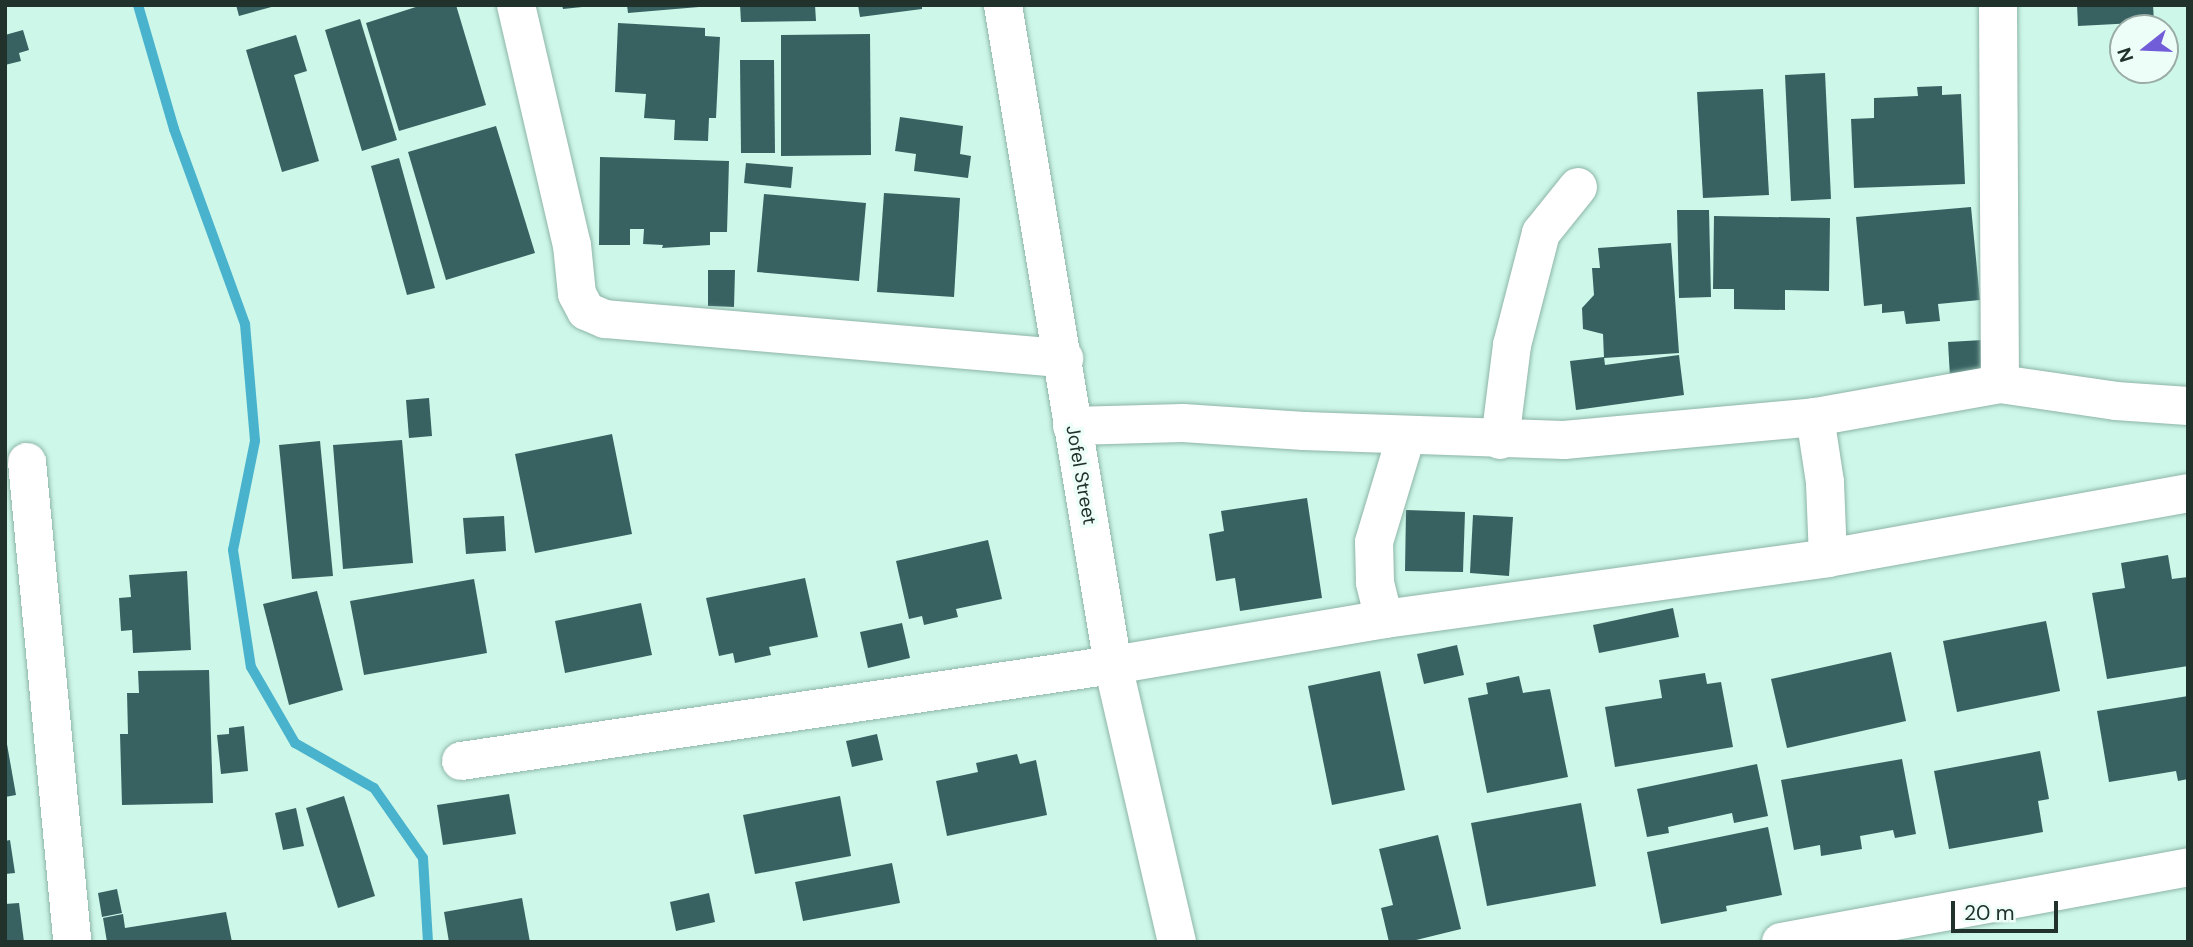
<!DOCTYPE html>
<style>
body{margin:0}
#map{position:relative;width:2193px;height:947px;overflow:hidden;background:#cdf7e8;font-family:"DM Sans",sans-serif}
div>[style]{position:absolute}
[style*='--x']{left:calc(var(--x)*1px);top:calc(var(--y)*1px);width:calc(var(--w)*1px);rotate:calc(var(--a)*1deg)}
.stream>*{height:10px;margin:-5px;padding:0 5px;transform-origin:5px;border-radius:5px;background:#49b2cd}
.building>*{inset:0;background:#386262}
.roads{filter:drop-shadow(0 0 2px #8db5a8) drop-shadow(0 0 2px #8db5a8)}
.street>*{height:38px;margin:-19px;padding:0 19px;transform-origin:19px;border-radius:19px;background:#fff}
span{translate:-50% -50%;white-space:nowrap;text-align:center;line-height:1.15;-webkit-text-stroke:7px #edfef8;paint-order:stroke}
.street-label{font-size:19px;color:#21312c}
.frame{position:absolute;inset:0;border:7px solid #21312c;pointer-events:none}
.north{position:absolute;left:2109px;top:14px;width:70px;height:70px;box-sizing:border-box;background:#edfef8;border:2px solid #9baca6;border-radius:50%;rotate:252deg;font-size:19px;font-weight:700;line-height:28px;text-align:center;color:#21312c}
.north::after{content:'';display:block;margin:auto;width:24px;height:32px;background:#715dd7;clip-path:polygon(50% 0,100% 100%,50% 72%,0 100%)}
.scale{position:absolute;left:1951px;top:901px;width:107px;height:32px;box-sizing:border-box;border:4px solid #21312c;border-top:0;padding-left:9px;font-size:21px;line-height:24px;white-space:nowrap;color:#21312c;-webkit-text-stroke:5px #edfef8;paint-order:stroke}
</style>
<div id="map">
<div class="stream">
<i style="--x:138;--y:5;--w:129;--a:73.8"></i>
<i style="--x:174;--y:129;--w:208;--a:70"></i>
<i style="--x:245;--y:324;--w:117;--a:85.1"></i>
<i style="--x:255;--y:441;--w:111;--a:101.4"></i>
<i style="--x:233;--y:550;--w:118;--a:81.3"></i>
<i style="--x:251;--y:667;--w:88;--a:59.9"></i>
<i style="--x:295;--y:743;--w:91;--a:29.7"></i>
<i style="--x:374;--y:788;--w:85;--a:55"></i>
<i style="--x:423;--y:858;--w:84;--a:86.6"></i>
</div>
<div class="building">
<i style="clip-path:polygon(236px 5px,275px 5px,275px 6px,239px 16px)"></i>
<i style="clip-path:polygon(422px 5px,456px 5px,486px 105px,399px 131px,366px 23px)"></i>
<i style="clip-path:polygon(562px 5px,582px 5px,582px 7px,563px 9px)"></i>
<i style="clip-path:polygon(627px 5px,699px 5px,699px 7px,628px 13px)"></i>
<i style="clip-path:polygon(740px 5px,815px 5px,816px 21px,741px 22px)"></i>
<i style="clip-path:polygon(858px 5px,922px 5px,922px 9px,860px 17px)"></i>
<i style="clip-path:polygon(2077px 5px,2153px 5px,2154px 22px,2078px 26px)"></i>
<i style="clip-path:polygon(360px 19px,397px 140px,362px 151px,325px 30px)"></i>
<i style="clip-path:polygon(618px 23px,705px 28px,705px 36px,720px 37px,716px 118px,709px 118px,708px 141px,674px 140px,675px 120px,644px 118px,646px 94px,615px 92px)"></i>
<i style="clip-path:polygon(23px 30px,29px 50px,19px 53px,21px 61px,5px 65px,5px 35px)"></i>
<i style="clip-path:polygon(870px 34px,871px 155px,781px 156px,781px 35px)"></i>
<i style="clip-path:polygon(296px 35px,307px 71px,294px 75px,319px 161px,282px 172px,246px 50px)"></i>
<i style="clip-path:polygon(740px 60px,774px 60px,775px 153px,741px 153px)"></i>
<i style="clip-path:polygon(1825px 73px,1831px 199px,1791px 201px,1785px 75px)"></i>
<i style="clip-path:polygon(1942px 86px,1942px 95px,1961px 94px,1965px 184px,1854px 188px,1851px 119px,1874px 118px,1874px 98px,1918px 96px,1917px 87px)"></i>
<i style="clip-path:polygon(1763px 89px,1769px 195px,1703px 198px,1697px 92px)"></i>
<i style="clip-path:polygon(900px 117px,963px 126px,960px 154px,971px 156px,968px 178px,914px 171px,916px 154px,895px 151px)"></i>
<i style="clip-path:polygon(496px 126px,535px 253px,446px 280px,408px 152px)"></i>
<i style="clip-path:polygon(600px 157px,729px 161px,727px 232px,710px 232px,710px 245px,662px 248px,663px 245px,643px 244px,644px 229px,630px 229px,630px 245px,599px 245px)"></i>
<i style="clip-path:polygon(399px 158px,435px 288px,407px 295px,371px 166px)"></i>
<i style="clip-path:polygon(746px 163px,793px 167px,791px 188px,744px 183px)"></i>
<i style="clip-path:polygon(884px 193px,960px 198px,954px 297px,877px 292px)"></i>
<i style="clip-path:polygon(764px 194px,866px 203px,859px 281px,757px 272px)"></i>
<i style="clip-path:polygon(1971px 207px,1980px 300px,1938px 304px,1940px 321px,1906px 324px,1904px 311px,1882px 313px,1882px 304px,1864px 306px,1856px 217px)"></i>
<i style="clip-path:polygon(1677px 210px,1709px 210px,1711px 297px,1679px 298px)"></i>
<i style="clip-path:polygon(1714px 216px,1830px 218px,1829px 291px,1785px 290px,1785px 310px,1734px 309px,1734px 289px,1713px 289px)"></i>
<i style="clip-path:polygon(1671px 243px,1679px 353px,1604px 358px,1603px 334px,1583px 329px,1582px 308px,1594px 295px,1592px 268px,1600px 268px,1598px 248px)"></i>
<i style="clip-path:polygon(708px 270px,735px 270px,734px 307px,708px 306px)"></i>
<i style="clip-path:polygon(1983px 340px,1986px 375px,1950px 377px,1948px 342px)"></i>
<i style="clip-path:polygon(1679px 355px,1684px 395px,1576px 410px,1570px 361px,1604px 357px,1605px 365px)"></i>
<i style="clip-path:polygon(429px 398px,432px 436px,409px 438px,406px 400px)"></i>
<i style="clip-path:polygon(612px 434px,632px 534px,535px 553px,515px 454px)"></i>
<i style="clip-path:polygon(402px 440px,413px 563px,343px 569px,333px 445px)"></i>
<i style="clip-path:polygon(320px 441px,333px 576px,292px 579px,279px 445px)"></i>
<i style="clip-path:polygon(1307px 498px,1322px 598px,1240px 611px,1235px 578px,1216px 581px,1209px 534px,1224px 531px,1221px 511px)"></i>
<i style="clip-path:polygon(1406px 510px,1465px 512px,1463px 572px,1405px 571px)"></i>
<i style="clip-path:polygon(1473px 515px,1513px 517px,1509px 576px,1470px 573px)"></i>
<i style="clip-path:polygon(504px 516px,506px 551px,466px 554px,463px 518px)"></i>
<i style="clip-path:polygon(988px 540px,1002px 599px,956px 609px,958px 617px,924px 625px,922px 616px,909px 619px,896px 561px)"></i>
<i style="clip-path:polygon(2168px 555px,2172px 579px,2188px 577px,2188px 666px,2107px 679px,2092px 593px,2125px 588px,2121px 563px)"></i>
<i style="clip-path:polygon(187px 571px,191px 650px,133px 653px,132px 630px,121px 631px,119px 598px,131px 597px,129px 575px)"></i>
<i style="clip-path:polygon(805px 578px,818px 637px,769px 647px,771px 655px,735px 663px,733px 653px,719px 656px,706px 598px)"></i>
<i style="clip-path:polygon(474px 579px,487px 653px,364px 675px,350px 601px)"></i>
<i style="clip-path:polygon(317px 591px,343px 690px,289px 705px,263px 604px)"></i>
<i style="clip-path:polygon(641px 603px,652px 655px,565px 673px,555px 621px)"></i>
<i style="clip-path:polygon(1673px 608px,1679px 637px,1599px 653px,1593px 625px)"></i>
<i style="clip-path:polygon(2046px 621px,2060px 691px,1957px 712px,1943px 641px)"></i>
<i style="clip-path:polygon(902px 623px,910px 658px,868px 668px,860px 632px)"></i>
<i style="clip-path:polygon(1457px 645px,1464px 675px,1424px 684px,1417px 654px)"></i>
<i style="clip-path:polygon(1891px 652px,1906px 721px,1787px 748px,1771px 679px)"></i>
<i style="clip-path:polygon(209px 670px,213px 803px,122px 805px,120px 734px,128px 734px,127px 693px,139px 693px,138px 671px)"></i>
<i style="clip-path:polygon(1380px 671px,1405px 790px,1332px 805px,1308px 686px)"></i>
<i style="clip-path:polygon(1705px 673px,1707px 684px,1721px 682px,1733px 747px,1615px 767px,1605px 707px,1662px 698px,1659px 680px)"></i>
<i style="clip-path:polygon(1519px 676px,1523px 693px,1550px 689px,1568px 777px,1487px 793px,1468px 698px,1488px 694px,1486px 683px)"></i>
<i style="clip-path:polygon(2188px 696px,2188px 779px,2178px 781px,2176px 771px,2109px 782px,2097px 711px)"></i>
<i style="clip-path:polygon(244px 726px,248px 771px,221px 774px,217px 735px,229px 734px,229px 728px)"></i>
<i style="clip-path:polygon(5px 733px,16px 795px,5px 797px)"></i>
<i style="clip-path:polygon(877px 734px,883px 760px,852px 767px,846px 741px)"></i>
<i style="clip-path:polygon(2040px 751px,2049px 799px,2038px 801px,2043px 832px,1949px 849px,1934px 771px)"></i>
<i style="clip-path:polygon(1017px 754px,1020px 764px,1036px 760px,1047px 815px,947px 836px,936px 781px,978px 772px,976px 763px)"></i>
<i style="clip-path:polygon(1902px 759px,1916px 834px,1895px 838px,1893px 830px,1860px 836px,1862px 849px,1821px 856px,1820px 845px,1794px 850px,1781px 780px)"></i>
<i style="clip-path:polygon(1757px 764px,1768px 816px,1734px 823px,1732px 813px,1668px 827px,1669px 833px,1647px 837px,1637px 789px)"></i>
<i style="clip-path:polygon(509px 794px,516px 834px,443px 845px,437px 805px)"></i>
<i style="clip-path:polygon(344px 796px,375px 896px,338px 908px,306px 808px)"></i>
<i style="clip-path:polygon(840px 796px,851px 856px,755px 874px,743px 815px)"></i>
<i style="clip-path:polygon(1581px 803px,1596px 886px,1487px 906px,1471px 823px)"></i>
<i style="clip-path:polygon(296px 808px,304px 846px,283px 850px,275px 813px)"></i>
<i style="clip-path:polygon(1768px 827px,1782px 895px,1726px 906px,1727px 911px,1661px 924px,1647px 852px)"></i>
<i style="clip-path:polygon(1438px 835px,1461px 929px,1408px 942px,1389px 942px,1381px 908px,1393px 905px,1379px 849px)"></i>
<i style="clip-path:polygon(10px 840px,15px 873px,5px 874px,5px 841px)"></i>
<i style="clip-path:polygon(892px 863px,900px 903px,803px 921px,795px 882px)"></i>
<i style="clip-path:polygon(117px 889px,122px 913px,102px 917px,98px 893px)"></i>
<i style="clip-path:polygon(709px 893px,715px 922px,676px 931px,670px 902px)"></i>
<i style="clip-path:polygon(522px 898px,530px 942px,449px 942px,444px 912px)"></i>
<i style="clip-path:polygon(19px 903px,24px 942px,5px 942px,5px 904px)"></i>
<i style="clip-path:polygon(226px 912px,232px 942px,107px 942px,103px 918px,123px 914px,125px 928px)"></i>
</div>
<div class="roads">
<div class="street">
<i style="--x:516;--y:5;--w:246;--a:76.9"></i>
<i style="--x:572;--y:245;--w:49;--a:84.2"></i>
<i style="--x:577;--y:294;--w:19;--a:62"></i>
<i style="--x:586;--y:311;--w:21;--a:23"></i>
<i style="--x:605;--y:319;--w:461;--a:4.9"></i>
<i style="--x:1003;--y:5;--w:669;--a:80.54"></i>
<i style="--x:1113;--y:665;--w:284;--a:77"></i>
<i style="--x:1998;--y:5;--w:379;--a:89.7"></i>
<i style="--x:2000;--y:384;--w:117;--a:8.3"></i>
<i style="--x:2116;--y:401;--w:72;--a:4"></i>
<i style="--x:1072;--y:426;--w:111;--a:-1.5"></i>
<i style="--x:1183;--y:423;--w:121;--a:3.8"></i>
<i style="--x:1304;--y:431;--w:260;--a:2"></i>
<i style="--x:1564;--y:440;--w:252;--a:-5.2"></i>
<i style="--x:1500;--y:440;--w:96;--a:-82.8"></i>
<i style="--x:1512;--y:345;--w:116;--a:-75.5"></i>
<i style="--x:1541;--y:233;--w:59;--a:-51.2"></i>
<i style="--x:27;--y:462;--w:482;--a:84.6"></i>
<i style="--x:1828;--y:558;--w:76;--a:-92.3"></i>
<i style="--x:1825;--y:482;--w:66;--a:-98.7"></i>
<i style="--x:1815;--y:417;--w:188;--a:-10.1"></i>
<i style="--x:1384;--y:619;--w:38;--a:-104"></i>
<i style="--x:1375;--y:582;--w:40;--a:-91.4"></i>
<i style="--x:1374;--y:542;--w:111;--a:-73.2"></i>
<i style="--x:461;--y:761;--w:659;--a:-8.38"></i>
<i style="--x:1113;--y:665;--w:275;--a:-9.6"></i>
<i style="--x:1384;--y:619;--w:448;--a:-7.8"></i>
<i style="--x:1828;--y:558;--w:366;--a:-10.2"></i>
<i style="--x:1781;--y:942;--w:414;--a:-10.4"></i>
</div>
</div>
<div class="street-label">
<span style="left:1081px;top:475px;rotate:80deg">Jofel Street</span>
</div>
<div class="frame"></div>
<div class="north">N</div>
<div class="scale">20 m</div>
</div>
